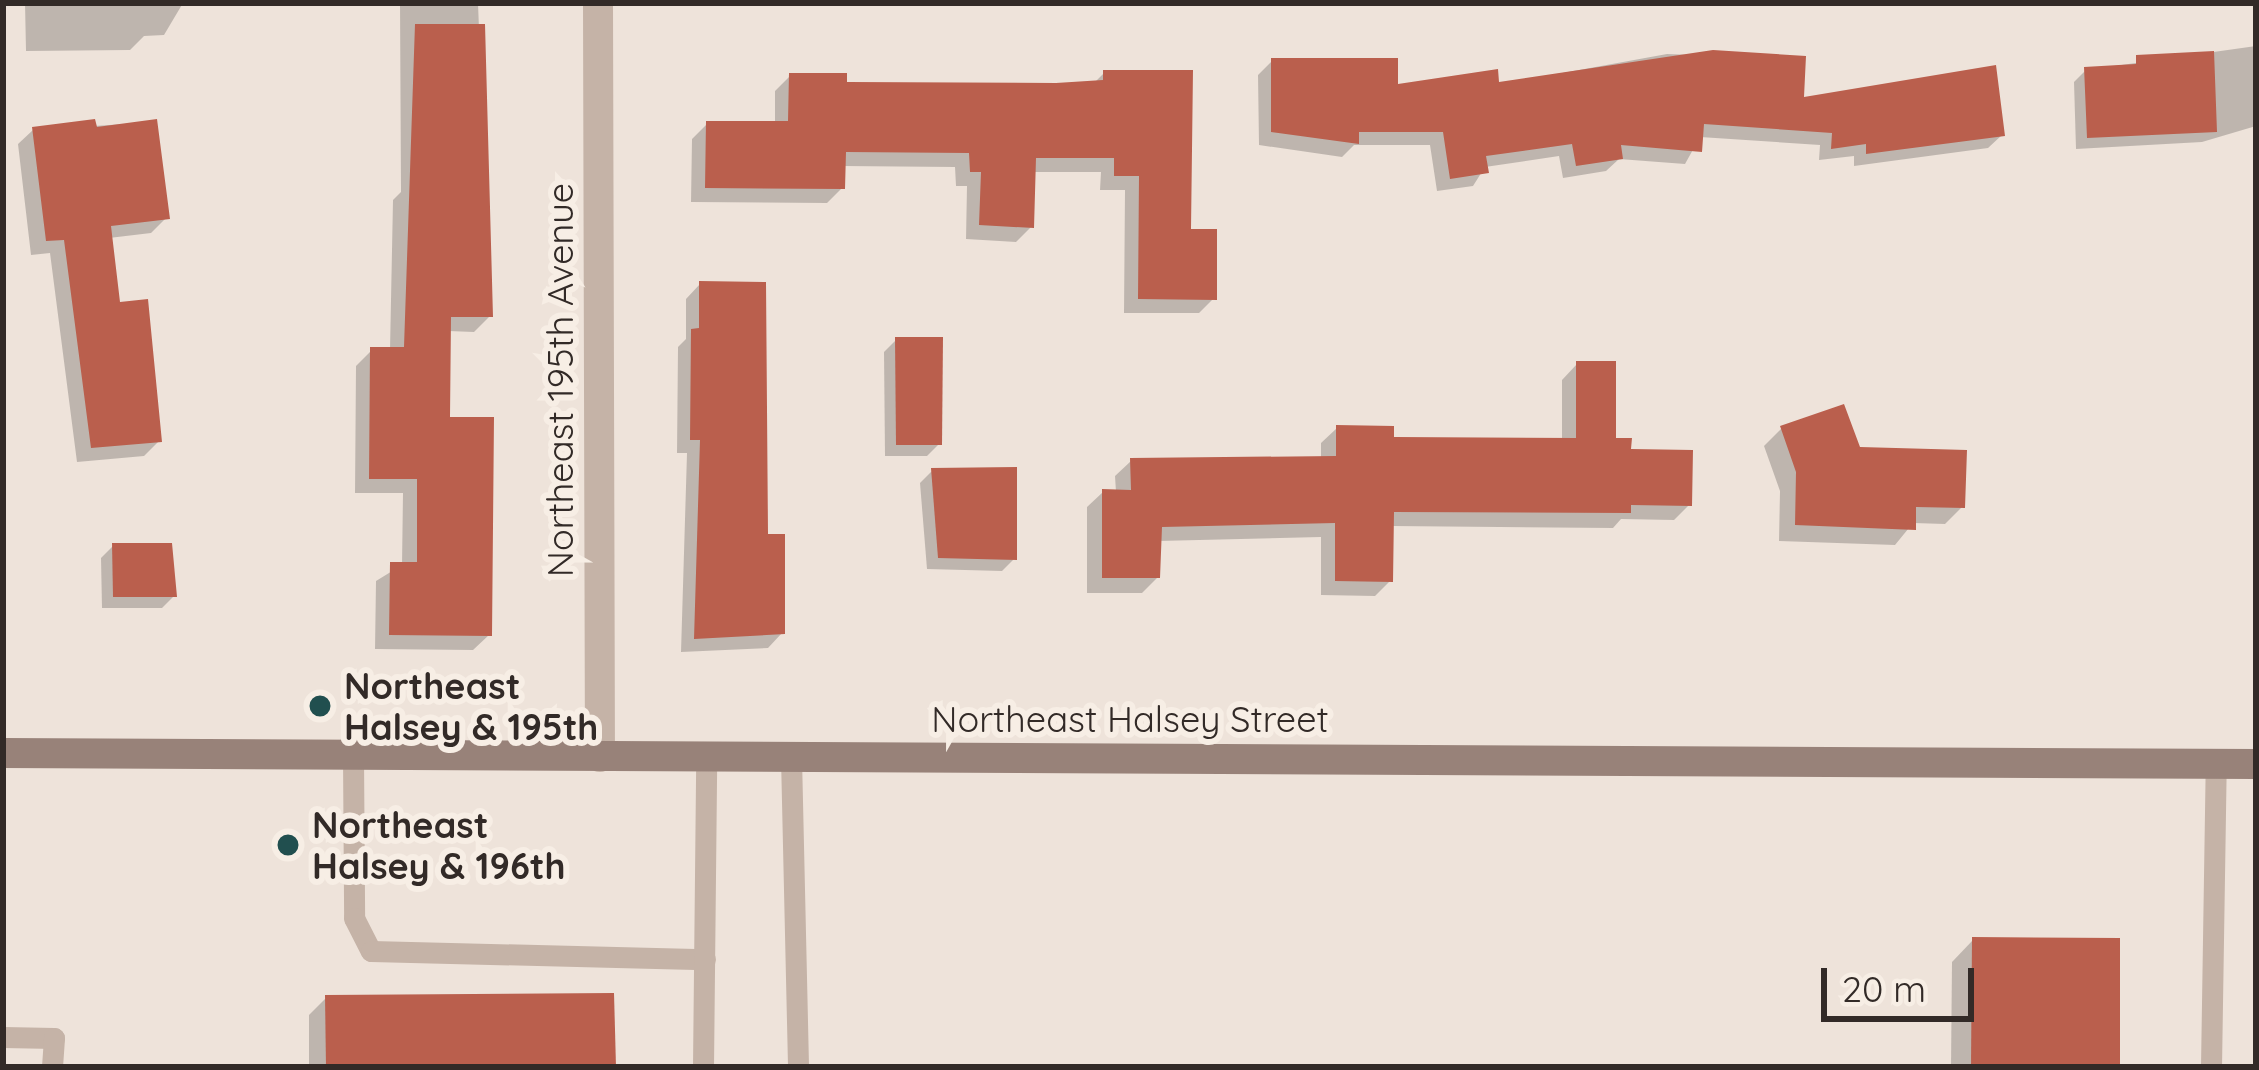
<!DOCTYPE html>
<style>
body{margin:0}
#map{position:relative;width:2259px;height:1070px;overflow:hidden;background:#eee3da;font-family:Quicksand,sans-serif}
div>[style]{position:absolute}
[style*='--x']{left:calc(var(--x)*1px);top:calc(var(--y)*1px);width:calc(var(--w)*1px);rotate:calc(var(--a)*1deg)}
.shadow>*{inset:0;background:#0003}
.building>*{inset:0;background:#ba5f4d}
.lane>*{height:21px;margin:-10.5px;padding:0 10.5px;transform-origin:10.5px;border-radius:10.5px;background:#c5b3a7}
.street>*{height:30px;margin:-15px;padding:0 15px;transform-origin:15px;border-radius:15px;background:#c5b3a7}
.secondary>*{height:30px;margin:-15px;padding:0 15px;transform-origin:15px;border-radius:15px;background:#988279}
.dots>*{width:33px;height:33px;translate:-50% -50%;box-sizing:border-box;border:6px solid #f7eee5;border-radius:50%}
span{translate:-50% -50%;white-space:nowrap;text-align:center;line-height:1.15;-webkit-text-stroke:12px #f7eee5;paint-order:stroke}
.street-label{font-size:36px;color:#322a27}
.poi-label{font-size:36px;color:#322a27;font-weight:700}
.left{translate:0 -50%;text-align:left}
.frame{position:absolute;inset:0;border:6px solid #322a27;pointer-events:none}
.scale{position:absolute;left:1821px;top:968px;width:153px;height:54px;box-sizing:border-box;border:6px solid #322a27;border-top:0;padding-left:15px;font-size:36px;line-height:42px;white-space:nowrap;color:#322a27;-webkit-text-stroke:9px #f7eee5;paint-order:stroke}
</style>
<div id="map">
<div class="shadow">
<i style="clip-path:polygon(25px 3px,183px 3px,164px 35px,144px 36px,130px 50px,26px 51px)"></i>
<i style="clip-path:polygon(400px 3px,478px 3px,490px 316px,474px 332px,448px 331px,447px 420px,489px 635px,473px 650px,375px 649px,376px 581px,402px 565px,403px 493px,355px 493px,356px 366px,372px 350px,390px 350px,393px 200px,401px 192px)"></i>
<i style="clip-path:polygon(2256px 46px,2256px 126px,2202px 142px,2076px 149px,2074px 82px,2086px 70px)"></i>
<i style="clip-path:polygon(1667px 54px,1803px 59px,1801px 101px,2002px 135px,1988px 148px,1854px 166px,1854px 156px,1819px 160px,1820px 145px,1700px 137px,1685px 164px,1619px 159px,1606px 171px,1563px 178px,1559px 156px,1485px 167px,1473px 186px,1437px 191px,1430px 145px,1354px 145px,1342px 157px,1259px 145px,1258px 75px,1272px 61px,1395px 87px,1497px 85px)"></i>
<i style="clip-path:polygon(1104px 73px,1188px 232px,1214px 298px,1199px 313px,1124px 313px,1125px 190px,1100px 190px,1101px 172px,1033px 172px,1031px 227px,1016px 242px,966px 239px,967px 186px,956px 186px,955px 167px,842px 166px,842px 188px,827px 203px,691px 202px,692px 139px,707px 124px,775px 124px,775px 91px,790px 76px,844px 85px,1093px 84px)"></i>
<i style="clip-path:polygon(155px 122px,166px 218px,151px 233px,109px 238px,117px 305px,159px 441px,144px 456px,77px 462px,50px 253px,31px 255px,18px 144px,33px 130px)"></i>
<i style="clip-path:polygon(700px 284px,782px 633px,768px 648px,681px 652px,687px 453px,677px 453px,678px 347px,686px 339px,686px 299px)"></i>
<i style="clip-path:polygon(896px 340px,939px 444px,927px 456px,885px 456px,884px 352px)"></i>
<i style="clip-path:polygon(1577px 364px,1613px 441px,1689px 505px,1674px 520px,1621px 519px,1613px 528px,1391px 526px,1390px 581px,1375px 596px,1321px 595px,1321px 537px,1158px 541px,1158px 577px,1142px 593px,1087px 593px,1087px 507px,1103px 492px,1116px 492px,1115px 476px,1131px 461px,1321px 459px,1321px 443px,1337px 428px,1391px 440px,1562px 441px,1562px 380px)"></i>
<i style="clip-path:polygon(1781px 429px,1858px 450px,1963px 506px,1945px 524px,1913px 523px,1895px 545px,1779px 541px,1780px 491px,1764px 446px)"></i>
<i style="clip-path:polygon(932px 471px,1014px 559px,1002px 571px,927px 569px,920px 483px)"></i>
<i style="clip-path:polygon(113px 546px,174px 596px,162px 608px,102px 608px,101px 558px)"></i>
<i style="clip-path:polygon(1973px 940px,2117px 1067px,1951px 1067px,1952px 962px)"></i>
<i style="clip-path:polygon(326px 998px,613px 1067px,309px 1067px,309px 1015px)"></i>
</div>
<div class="building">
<i style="clip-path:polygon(415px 24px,485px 24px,493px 317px,451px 317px,450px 417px,494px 417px,492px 636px,389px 635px,390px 562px,417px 562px,417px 479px,369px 479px,370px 347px,404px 347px)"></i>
<i style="clip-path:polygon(1713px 50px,1806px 56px,1804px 97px,1996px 65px,2005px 136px,1866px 154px,1866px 144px,1831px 149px,1832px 133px,1704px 124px,1702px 152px,1621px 145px,1623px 159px,1576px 166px,1572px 144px,1486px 156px,1489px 173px,1450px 179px,1443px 132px,1359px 132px,1359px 144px,1271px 132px,1271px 58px,1398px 58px,1398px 84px,1498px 69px,1499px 82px)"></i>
<i style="clip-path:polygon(2214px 51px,2217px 132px,2087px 138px,2084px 67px,2136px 64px,2136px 55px)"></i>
<i style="clip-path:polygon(1103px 70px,1193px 70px,1191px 229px,1217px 229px,1217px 300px,1138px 299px,1139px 176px,1114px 176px,1114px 158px,1036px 158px,1034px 228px,979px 225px,981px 172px,970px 172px,969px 153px,846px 152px,845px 189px,705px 188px,706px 121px,788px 121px,789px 73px,847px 73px,847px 82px,1056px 83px,1103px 80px)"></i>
<i style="clip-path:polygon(95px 119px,97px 127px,157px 119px,170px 219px,111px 226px,120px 302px,148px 299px,162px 442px,91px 448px,64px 240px,46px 241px,32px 127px)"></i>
<i style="clip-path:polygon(699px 281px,766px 282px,768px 534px,785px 534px,785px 634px,694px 639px,700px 440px,690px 440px,691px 329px,699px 328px)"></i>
<i style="clip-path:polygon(895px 337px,943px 337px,942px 445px,896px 445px)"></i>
<i style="clip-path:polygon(1576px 361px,1616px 361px,1616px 438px,1632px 438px,1631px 449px,1693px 450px,1692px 506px,1631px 505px,1631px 513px,1394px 512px,1393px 582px,1335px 581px,1335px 523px,1162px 527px,1160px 578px,1102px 578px,1102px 489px,1131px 490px,1130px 458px,1336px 456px,1336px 425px,1394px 426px,1394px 437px,1576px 438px)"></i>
<i style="clip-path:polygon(1844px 404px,1860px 447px,1967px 450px,1965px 508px,1916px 507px,1916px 530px,1795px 525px,1796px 472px,1780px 426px)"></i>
<i style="clip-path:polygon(1017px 467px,1017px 560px,938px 558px,931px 468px)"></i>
<i style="clip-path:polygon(112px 543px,172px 543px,177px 597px,113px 597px)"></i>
<i style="clip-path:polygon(1972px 937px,2120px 938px,2120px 1067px,1971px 1067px)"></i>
<i style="clip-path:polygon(614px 993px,616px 1067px,326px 1067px,325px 995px)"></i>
</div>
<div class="lane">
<i style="--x:353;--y:755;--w:163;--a:89.6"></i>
<i style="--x:354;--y:918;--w:37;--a:63"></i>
<i style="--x:371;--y:951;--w:334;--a:1.4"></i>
<i style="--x:791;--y:757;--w:310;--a:88.7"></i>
<i style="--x:3;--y:1037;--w:51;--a:1.1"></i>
<i style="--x:54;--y:1038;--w:29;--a:94"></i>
<i style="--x:703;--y:1067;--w:309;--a:-89.4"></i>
<i style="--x:2211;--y:1067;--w:303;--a:-89.1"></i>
</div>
<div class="street">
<i style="--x:598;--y:3;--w:754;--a:89.85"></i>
</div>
<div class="secondary">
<i style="--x:3;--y:753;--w:2253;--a:0.28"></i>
</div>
<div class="dots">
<i style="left:320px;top:706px;background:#214f4f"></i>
<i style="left:288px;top:845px;background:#214f4f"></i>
</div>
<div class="street-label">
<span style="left:560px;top:380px;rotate:-90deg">Northeast 195th Avenue</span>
<span style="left:1130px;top:719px">Northeast Halsey Street</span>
</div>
<div class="poi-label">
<span class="left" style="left:344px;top:706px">Northeast<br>Halsey &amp; 195th</span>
<span class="left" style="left:312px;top:845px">Northeast<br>Halsey &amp; 196th</span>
</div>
<div class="frame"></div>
<div class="scale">20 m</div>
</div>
